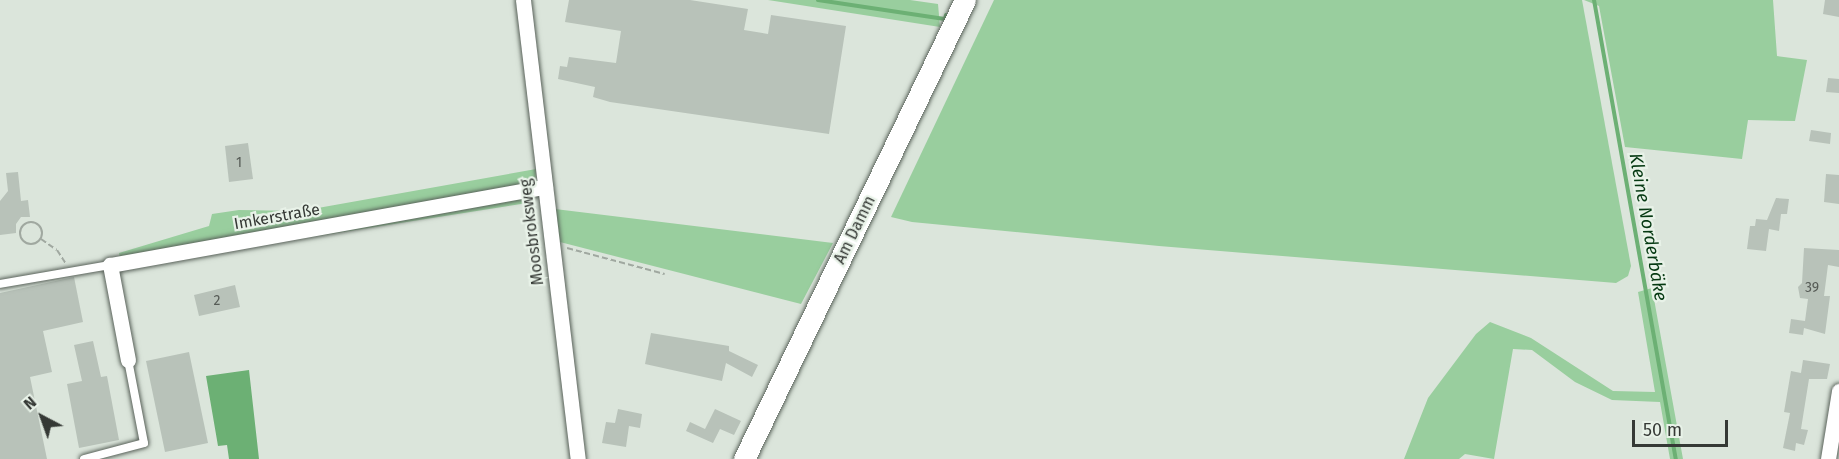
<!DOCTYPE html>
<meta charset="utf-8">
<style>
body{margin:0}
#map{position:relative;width:1839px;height:459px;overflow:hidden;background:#dbe5db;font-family:"Fira Sans",sans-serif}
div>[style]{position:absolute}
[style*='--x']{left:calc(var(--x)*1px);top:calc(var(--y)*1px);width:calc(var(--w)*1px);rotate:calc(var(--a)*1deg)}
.green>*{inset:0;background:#99ce9e}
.water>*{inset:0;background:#6cb074}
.stream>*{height:4px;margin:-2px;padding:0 2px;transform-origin:2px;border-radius:2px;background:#6cb074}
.building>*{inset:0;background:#b8c2b9}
.path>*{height:2px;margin-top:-1px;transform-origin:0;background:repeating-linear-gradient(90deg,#a0a8a0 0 6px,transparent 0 9px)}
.path>.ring{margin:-1px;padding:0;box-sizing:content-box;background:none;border:2px solid #a0a8a0;border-radius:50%}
.roads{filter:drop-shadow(0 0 2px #59625a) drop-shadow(0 0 2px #59625a)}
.service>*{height:8px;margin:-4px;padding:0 4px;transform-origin:4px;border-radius:4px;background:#fff}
.minor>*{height:15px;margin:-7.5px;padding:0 7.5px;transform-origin:7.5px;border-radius:7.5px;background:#fff}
.secondary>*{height:21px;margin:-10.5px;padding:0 10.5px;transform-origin:10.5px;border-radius:10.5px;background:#fff}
span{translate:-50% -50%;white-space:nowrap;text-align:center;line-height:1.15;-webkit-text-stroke:4.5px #e8f2e8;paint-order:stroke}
.number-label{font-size:14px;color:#565b56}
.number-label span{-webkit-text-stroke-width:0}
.street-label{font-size:16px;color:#353935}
.water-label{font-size:18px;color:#053912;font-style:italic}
.north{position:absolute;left:12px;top:387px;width:60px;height:60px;-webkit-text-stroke:4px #e8f2e8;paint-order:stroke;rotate:319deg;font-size:16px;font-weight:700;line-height:24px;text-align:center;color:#353935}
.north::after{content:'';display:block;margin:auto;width:21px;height:27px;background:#353935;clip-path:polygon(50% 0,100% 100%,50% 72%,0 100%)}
.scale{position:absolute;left:1632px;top:420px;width:96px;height:27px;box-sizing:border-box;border:3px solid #353935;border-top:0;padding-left:8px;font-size:18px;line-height:21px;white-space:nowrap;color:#353935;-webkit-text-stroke:4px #e8f2e8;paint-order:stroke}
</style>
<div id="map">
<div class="green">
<i style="clip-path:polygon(768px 0,910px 0,938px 4px,940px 27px)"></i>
<i style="clip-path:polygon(994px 0,1582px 0,1631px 266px,1628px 276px,1616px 283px,1159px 246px,912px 222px,891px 217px)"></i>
<i style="clip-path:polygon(1584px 0,1773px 0,1777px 56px,1807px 60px,1795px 121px,1748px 120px,1742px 159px,1625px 147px,1599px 6px)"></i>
<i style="clip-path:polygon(536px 169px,534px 202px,247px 247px,120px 258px,119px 253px,209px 226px,212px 214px,239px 210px,301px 211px)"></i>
<i style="clip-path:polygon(555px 209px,833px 243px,801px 304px,556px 241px)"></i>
<i style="clip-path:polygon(1652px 288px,1683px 459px,1670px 459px,1660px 402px,1612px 400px,1575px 382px,1532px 350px,1513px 349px,1494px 459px,1465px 454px,1459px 459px,1404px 459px,1428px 398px,1476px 334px,1490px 322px,1531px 338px,1613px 391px,1655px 392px,1638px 292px)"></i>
</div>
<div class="water">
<i style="clip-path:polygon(249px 370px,259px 459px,229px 459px,227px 445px,218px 446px,206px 376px)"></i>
</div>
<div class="stream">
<i style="--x:818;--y:0;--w:128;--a:8.5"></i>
<i style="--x:945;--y:19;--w:4;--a:-76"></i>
<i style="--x:1594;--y:0;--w:466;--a:79.9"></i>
</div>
<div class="building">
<i style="clip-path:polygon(569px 0,690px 0,748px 9px,744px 30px,768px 34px,771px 15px,846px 26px,829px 134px,610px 102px,593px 97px,595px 87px,558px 79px,560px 66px,567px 67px,569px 57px,616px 63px,621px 31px,565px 22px)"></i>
<i style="clip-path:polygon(1825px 0,1839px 0,1839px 17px,1823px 14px)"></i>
<i style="clip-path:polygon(1828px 78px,1839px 79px,1839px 93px,1826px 92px)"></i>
<i style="clip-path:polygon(1811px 130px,1831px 133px,1830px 144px,1809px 141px)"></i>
<i style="clip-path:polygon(248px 143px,253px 179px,229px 182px,225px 146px)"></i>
<i style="clip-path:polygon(18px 172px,21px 201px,28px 200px,30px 217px,21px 217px,16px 224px,16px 233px,0 235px,0 201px,8px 191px,6px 173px)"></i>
<i style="clip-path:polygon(1826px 174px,1839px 175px,1839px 204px,1824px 202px)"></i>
<i style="clip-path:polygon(1776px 198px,1789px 199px,1787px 214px,1781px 214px,1779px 231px,1769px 229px,1766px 251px,1747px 249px,1750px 226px,1755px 226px,1756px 219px,1767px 220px)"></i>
<i style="clip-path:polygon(1804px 248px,1839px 250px,1839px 267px,1828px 265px,1824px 296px,1830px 296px,1825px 334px,1804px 328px,1803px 335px,1789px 333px,1791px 319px,1805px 321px,1808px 299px,1800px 298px,1798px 287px,1802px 283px)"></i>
<i style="clip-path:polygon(74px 277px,83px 322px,43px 331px,52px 372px,30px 377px,47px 459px,0 459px,0 293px)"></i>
<i style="clip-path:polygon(235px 285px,240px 307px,199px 316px,194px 295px)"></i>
<i style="clip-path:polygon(651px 333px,729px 346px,729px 351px,758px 365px,752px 377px,726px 363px,722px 381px,645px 364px)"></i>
<i style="clip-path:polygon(93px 341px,101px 377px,107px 376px,119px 440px,79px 448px,67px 384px,82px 381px,74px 345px)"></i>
<i style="clip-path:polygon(189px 352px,208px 443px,165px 452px,146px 361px)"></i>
<i style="clip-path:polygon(1803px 360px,1830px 364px,1827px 379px,1809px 379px,1801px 429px,1808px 430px,1804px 445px,1796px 443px,1795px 451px,1783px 448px,1790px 413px,1784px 412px,1791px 371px,1801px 373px)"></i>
<i style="clip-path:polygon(618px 409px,642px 414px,640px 428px,629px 426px,626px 447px,602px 443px,606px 422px,615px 423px)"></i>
<i style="clip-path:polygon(715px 409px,741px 421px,734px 435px,720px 429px,713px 443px,686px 431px,690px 422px,705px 429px)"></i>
</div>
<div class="path">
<i class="ring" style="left:20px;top:222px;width:20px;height:20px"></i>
<i style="--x:41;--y:239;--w:19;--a:35"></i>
<i style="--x:57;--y:250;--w:17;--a:57"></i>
<i style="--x:567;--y:248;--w:101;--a:14.9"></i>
</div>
<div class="roads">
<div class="service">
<i style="--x:0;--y:284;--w:112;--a:-9.8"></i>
<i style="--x:84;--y:459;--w:62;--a:-14.9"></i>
<i style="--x:144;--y:443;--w:85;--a:-100.9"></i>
</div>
<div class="minor">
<i style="--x:523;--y:0;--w:462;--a:83.2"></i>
<i style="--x:128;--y:360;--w:97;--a:-100.7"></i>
<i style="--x:110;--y:265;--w:442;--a:-10.2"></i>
<i style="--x:1828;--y:459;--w:69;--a:-80.8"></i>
</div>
<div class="secondary">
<i style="--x:744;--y:459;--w:509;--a:-64.29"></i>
</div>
</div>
<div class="number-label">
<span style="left:239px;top:163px">1</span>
<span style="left:1812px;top:288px">39</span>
<span style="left:217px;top:301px">2</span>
</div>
<div class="street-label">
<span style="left:277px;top:217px;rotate:-10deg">Imkerstraße</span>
<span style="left:855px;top:230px;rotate:-64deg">Am Damm</span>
<span style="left:532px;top:232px;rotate:-97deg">Moosbroksweg</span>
</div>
<div class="water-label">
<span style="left:1648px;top:227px;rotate:80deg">Kleine Norderbäke</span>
</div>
<div class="north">N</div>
<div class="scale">50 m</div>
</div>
